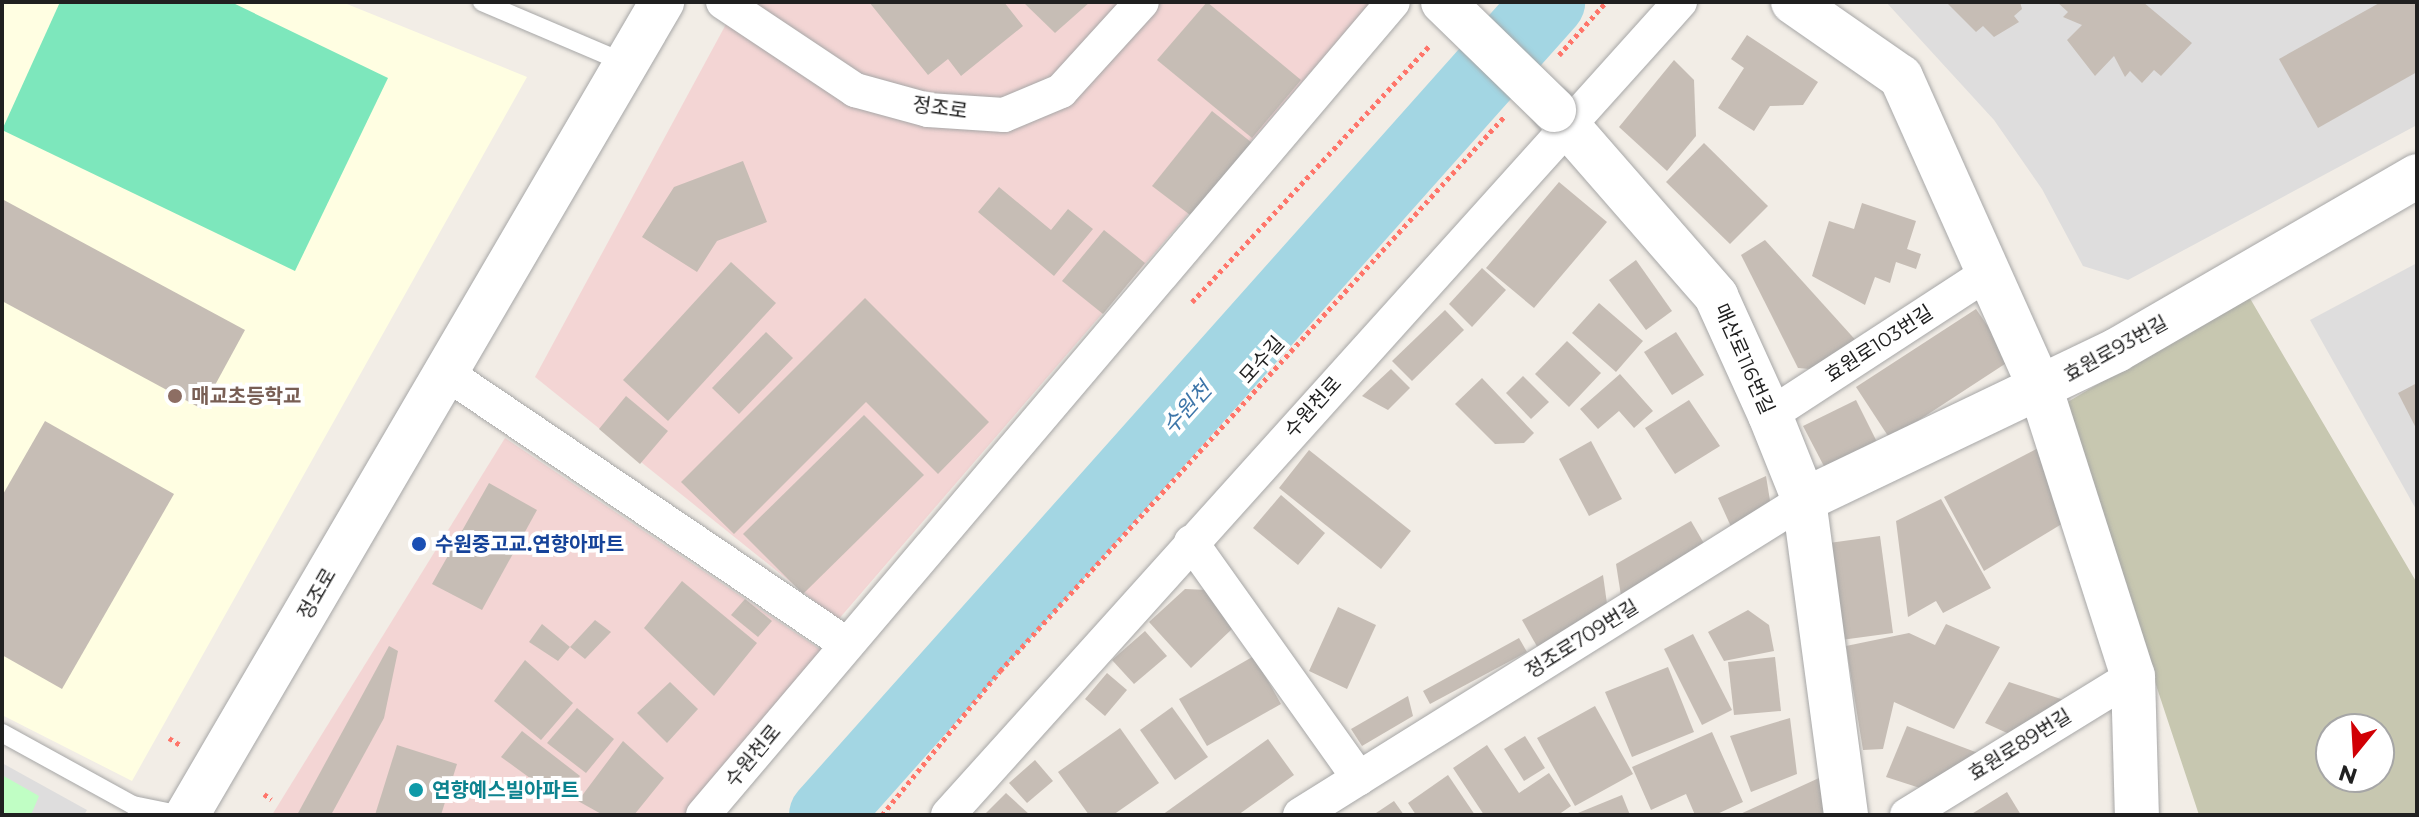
<!DOCTYPE html>
<meta charset="utf-8">
<style>
body{margin:0}
#map{position:relative;width:2419px;height:817px;overflow:hidden;background:#f2ede6;font-family:Montserrat,"Noto Sans KR",sans-serif}
div>[style]{position:absolute}
[style*='--x']{left:calc(var(--x)*1px);top:calc(var(--y)*1px);width:calc(var(--w)*1px);rotate:calc(var(--a)*1deg)}
.residential>*{inset:0;background:#dedddd}
.commercial>*{inset:0;background:#f3d5d4}
.education>*{inset:0;background:#fffee2}
.construction>*{inset:0;background:#c7c7b0}
.park>*{inset:0;background:#c0fec4}
.pitch>*{inset:0;background:#7de7bc}
.river>*{height:72px;margin:-36px;padding:0 36px;transform-origin:36px;border-radius:36px;background:#a3d6e3}
.building>*{inset:0;background:#c6bdb5}
.path>*{height:5px;margin-top:-2.5px;transform-origin:0;background:repeating-linear-gradient(90deg,#ff756a 0 4px,transparent 0 8px)}
.roads{filter:drop-shadow(0 0 2px #a7a7a7) drop-shadow(0 0 2px #a7a7a7)}
.service>*{height:18px;margin:-9px;padding:0 9px;transform-origin:9px;border-radius:9px;background:#fff}
.minor>*{height:34px;margin:-17px;padding:0 17px;transform-origin:17px;border-radius:17px;background:#fff}
.tertiary>*{height:44px;margin:-22px;padding:0 22px;transform-origin:22px;border-radius:22px;background:#fff}
.bridges{filter:drop-shadow(0 0 2px #a7a7a7) drop-shadow(0 0 2px #a7a7a7)}
.tertiary-bridge>*{height:44px;margin:-22px;padding:0 22px;transform-origin:22px;border-radius:22px;background:#fff}
.dots>*{width:22px;height:22px;translate:-50% -50%;box-sizing:border-box;border:4px solid #fff;border-radius:50%}
span{translate:-50% -50%;white-space:nowrap;text-align:center;line-height:1.15;-webkit-text-stroke:8px #fff;paint-order:stroke}
.street-label{font-size:20px;color:#202020}
.education-label{font-size:20px;color:#785e54;font-weight:700}
.left{translate:0 -50%;text-align:left}
.transit-label{font-size:20px;color:#164399;font-weight:700}
.culture-label{font-size:20px;color:#0d838f;font-weight:700}
.water-label{font-size:22px;color:#3e76a9;font-style:italic}
.frame{position:absolute;inset:0;border:4px solid #202020;pointer-events:none}
.north{position:absolute;left:2315px;top:713px;width:80px;height:80px;box-sizing:border-box;background:#fff;border:2px solid #a6a6a6;border-radius:50%;rotate:198deg;font-size:22px;font-weight:700;line-height:32px;text-align:center;color:#202020}
.north::after{content:'';display:block;margin:auto;width:28px;height:36px;background:#d10005;clip-path:polygon(50% 0,100% 100%,50% 72%,0 100%)}
</style>
<div id="map">
<div class="residential">
<i style="clip-path:polygon(1886px 2px,2417px 2px,2417px 125px,2128px 280px,2083px 266px,2042px 189px,1994px 120px)"></i>
<i style="clip-path:polygon(2417px 263px,2417px 511px,2310px 320px)"></i>
<i style="clip-path:polygon(2px 763px,87px 810px,84px 815px,2px 815px)"></i>
</div>
<div class="commercial">
<i style="clip-path:polygon(738px 2px,1371px 2px,838px 620px,535px 377px)"></i>
<i style="clip-path:polygon(505px 438px,824px 652px,689px 815px,272px 815px)"></i>
</div>
<div class="education">
<i style="clip-path:polygon(2px 2px,342px 2px,527px 77px,132px 781px,2px 715px)"></i>
</div>
<div class="construction">
<i style="clip-path:polygon(evenodd,2248px 295px,2417px 583px,2417px 815px,2199px 815px,2157px 688px,2066px 403px,2248px 295px,2331px 729px,2379px 729px,2379px 777px,2331px 777px,2331px 729px)"></i>
</div>
<div class="park">
<i style="clip-path:polygon(2px 775px,39px 796px,31px 815px,2px 815px)"></i>
</div>
<div class="pitch">
<i style="clip-path:polygon(60px 2px,231px 2px,388px 78px,295px 271px,2px 130px)"></i>
</div>
<div class="river">
<i style="--x:825;--y:815;--w:1089;--a:-48.31"></i>
</div>
<div class="building">
<i style="clip-path:polygon(869px 2px,1004px 2px,1023px 26px,961px 76px,948px 59px,928px 75px)"></i>
<i style="clip-path:polygon(1023px 2px,1090px 2px,1055px 33px)"></i>
<i style="clip-path:polygon(1207px 2px,1301px 80px,1252px 138px,1157px 60px)"></i>
<i style="clip-path:polygon(1946px 2px,2020px 2px,2022px 9px,2014px 16px,2019px 22px,1994px 37px,1983px 26px,1976px 32px)"></i>
<i style="clip-path:polygon(2057px 2px,2143px 2px,2192px 43px,2161px 76px,2154px 70px,2142px 83px,2130px 71px,2125px 77px,2114px 56px,2095px 76px,2067px 40px,2082px 25px,2063px 17px,2068px 12px)"></i>
<i style="clip-path:polygon(2381px 2px,2417px 2px,2417px 72px,2318px 128px,2279px 59px)"></i>
<i style="clip-path:polygon(1747px 35px,1818px 82px,1803px 105px,1770px 106px,1754px 131px,1718px 108px,1744px 68px,1731px 59px)"></i>
<i style="clip-path:polygon(1674px 60px,1694px 80px,1696px 136px,1667px 171px,1619px 127px)"></i>
<i style="clip-path:polygon(1212px 111px,1256px 146px,1198px 221px,1152px 186px)"></i>
<i style="clip-path:polygon(1704px 143px,1768px 206px,1730px 244px,1666px 182px)"></i>
<i style="clip-path:polygon(743px 161px,767px 222px,717px 241px,697px 272px,642px 237px,674px 187px)"></i>
<i style="clip-path:polygon(1559px 182px,1607px 222px,1534px 308px,1486px 268px)"></i>
<i style="clip-path:polygon(999px 187px,1051px 230px,1068px 209px,1093px 229px,1054px 276px,978px 212px)"></i>
<i style="clip-path:polygon(2px 199px,245px 330px,202px 409px,2px 301px)"></i>
<i style="clip-path:polygon(1862px 203px,1916px 221px,1907px 249px,1921px 254px,1916px 269px,1896px 262px,1890px 283px,1875px 277px,1865px 305px,1812px 276px,1829px 221px,1854px 229px)"></i>
<i style="clip-path:polygon(1104px 230px,1145px 263px,1103px 314px,1062px 281px)"></i>
<i style="clip-path:polygon(1765px 240px,1860px 345px,1821px 370px,1798px 368px,1741px 255px)"></i>
<i style="clip-path:polygon(1636px 260px,1672px 311px,1646px 330px,1609px 280px)"></i>
<i style="clip-path:polygon(731px 262px,776px 303px,668px 421px,623px 380px)"></i>
<i style="clip-path:polygon(1482px 268px,1506px 290px,1472px 327px,1449px 304px)"></i>
<i style="clip-path:polygon(865px 298px,989px 422px,938px 474px,866px 402px,734px 534px,681px 482px)"></i>
<i style="clip-path:polygon(1599px 303px,1643px 341px,1616px 372px,1572px 333px)"></i>
<i style="clip-path:polygon(1976px 309px,2011px 360px,1890px 439px,1856px 387px)"></i>
<i style="clip-path:polygon(1445px 310px,1464px 330px,1412px 381px,1392px 361px)"></i>
<i style="clip-path:polygon(766px 332px,793px 358px,739px 414px,712px 388px)"></i>
<i style="clip-path:polygon(1676px 332px,1704px 375px,1672px 395px,1644px 352px)"></i>
<i style="clip-path:polygon(1567px 341px,1601px 373px,1569px 407px,1535px 374px)"></i>
<i style="clip-path:polygon(1391px 369px,1410px 388px,1388px 410px,1362px 396px)"></i>
<i style="clip-path:polygon(1620px 374px,1653px 411px,1634px 428px,1619px 411px,1598px 429px,1580px 409px)"></i>
<i style="clip-path:polygon(1523px 376px,1549px 402px,1531px 419px,1506px 393px)"></i>
<i style="clip-path:polygon(1482px 378px,1534px 433px,1524px 443px,1495px 444px,1455px 404px)"></i>
<i style="clip-path:polygon(2417px 383px,2417px 430px,2398px 393px)"></i>
<i style="clip-path:polygon(626px 396px,668px 431px,640px 464px,599px 429px)"></i>
<i style="clip-path:polygon(1689px 400px,1720px 446px,1675px 474px,1645px 428px)"></i>
<i style="clip-path:polygon(1856px 400px,1879px 446px,1827px 472px,1803px 426px)"></i>
<i style="clip-path:polygon(864px 415px,924px 475px,803px 594px,743px 534px)"></i>
<i style="clip-path:polygon(45px 421px,174px 494px,62px 689px,2px 655px,2px 496px)"></i>
<i style="clip-path:polygon(1591px 441px,1622px 499px,1589px 516px,1559px 459px)"></i>
<i style="clip-path:polygon(2042px 446px,2075px 516px,1984px 571px,1944px 497px)"></i>
<i style="clip-path:polygon(1309px 450px,1411px 531px,1381px 569px,1279px 488px)"></i>
<i style="clip-path:polygon(1766px 476px,1772px 513px,1733px 531px,1718px 498px)"></i>
<i style="clip-path:polygon(489px 483px,537px 510px,482px 610px,432px 584px)"></i>
<i style="clip-path:polygon(1281px 495px,1325px 533px,1298px 565px,1253px 528px)"></i>
<i style="clip-path:polygon(1941px 499px,1991px 588px,1943px 613px,1936px 601px,1908px 617px,1896px 521px)"></i>
<i style="clip-path:polygon(1691px 521px,1709px 552px,1622px 602px,1616px 564px)"></i>
<i style="clip-path:polygon(1880px 536px,1893px 633px,1841px 640px,1829px 543px)"></i>
<i style="clip-path:polygon(1603px 575px,1608px 611px,1539px 650px,1522px 620px)"></i>
<i style="clip-path:polygon(682px 581px,757px 643px,714px 696px,644px 628px)"></i>
<i style="clip-path:polygon(1185px 589px,1208px 590px,1232px 629px,1191px 668px,1149px 622px)"></i>
<i style="clip-path:polygon(745px 599px,772px 621px,758px 637px,731px 615px)"></i>
<i style="clip-path:polygon(1338px 607px,1376px 625px,1347px 689px,1309px 671px)"></i>
<i style="clip-path:polygon(1748px 610px,1769px 625px,1774px 651px,1724px 661px,1708px 632px)"></i>
<i style="clip-path:polygon(595px 620px,611px 632px,585px 659px,570px 647px)"></i>
<i style="clip-path:polygon(542px 624px,570px 647px,558px 661px,529px 642px)"></i>
<i style="clip-path:polygon(1946px 624px,2000px 647px,1954px 729px,1894px 702px,1883px 749px,1863px 750px,1846px 646px,1909px 633px,1935px 645px)"></i>
<i style="clip-path:polygon(1145px 631px,1167px 656px,1134px 684px,1112px 660px)"></i>
<i style="clip-path:polygon(1693px 634px,1732px 710px,1702px 725px,1664px 649px)"></i>
<i style="clip-path:polygon(1519px 638px,1527px 652px,1430px 704px,1423px 691px)"></i>
<i style="clip-path:polygon(389px 646px,398px 651px,384px 718px,331px 815px,297px 815px)"></i>
<i style="clip-path:polygon(1254px 656px,1281px 704px,1207px 746px,1179px 699px)"></i>
<i style="clip-path:polygon(1775px 657px,1781px 711px,1734px 715px,1728px 662px)"></i>
<i style="clip-path:polygon(525px 660px,573px 703px,541px 740px,494px 701px)"></i>
<i style="clip-path:polygon(1668px 667px,1694px 732px,1632px 757px,1605px 692px)"></i>
<i style="clip-path:polygon(1107px 673px,1127px 690px,1105px 716px,1085px 699px)"></i>
<i style="clip-path:polygon(670px 682px,698px 709px,667px 743px,637px 713px)"></i>
<i style="clip-path:polygon(2009px 682px,2064px 700px,2016px 737px,1985px 723px)"></i>
<i style="clip-path:polygon(1408px 696px,1413px 716px,1362px 746px,1351px 729px)"></i>
<i style="clip-path:polygon(1595px 706px,1633px 774px,1575px 806px,1537px 738px)"></i>
<i style="clip-path:polygon(1172px 707px,1208px 757px,1175px 780px,1140px 730px)"></i>
<i style="clip-path:polygon(577px 708px,614px 739px,586px 773px,547px 743px)"></i>
<i style="clip-path:polygon(1790px 718px,1797px 774px,1751px 792px,1730px 736px)"></i>
<i style="clip-path:polygon(1907px 726px,1978px 753px,1923px 789px,1886px 777px)"></i>
<i style="clip-path:polygon(1120px 728px,1159px 783px,1113px 815px,1089px 815px,1058px 772px)"></i>
<i style="clip-path:polygon(522px 731px,580px 776px,560px 800px,501px 757px)"></i>
<i style="clip-path:polygon(1712px 732px,1743px 802px,1715px 815px,1695px 815px,1686px 794px,1651px 810px,1632px 767px)"></i>
<i style="clip-path:polygon(1525px 736px,1545px 768px,1524px 781px,1504px 749px)"></i>
<i style="clip-path:polygon(1268px 739px,1294px 775px,1238px 815px,1162px 815px)"></i>
<i style="clip-path:polygon(623px 741px,664px 778px,634px 815px,603px 815px,578px 801px)"></i>
<i style="clip-path:polygon(397px 745px,457px 764px,441px 815px,375px 815px)"></i>
<i style="clip-path:polygon(1487px 745px,1519px 793px,1549px 773px,1571px 806px,1558px 815px,1484px 815px,1453px 768px)"></i>
<i style="clip-path:polygon(1035px 760px,1053px 781px,1027px 803px,1009px 783px)"></i>
<i style="clip-path:polygon(1448px 775px,1475px 815px,1416px 815px,1408px 803px)"></i>
<i style="clip-path:polygon(1819px 778px,1829px 815px,1738px 815px)"></i>
<i style="clip-path:polygon(2007px 792px,2021px 815px,1970px 815px)"></i>
<i style="clip-path:polygon(1006px 793px,1030px 815px,984px 815px)"></i>
<i style="clip-path:polygon(1622px 795px,1630px 815px,1573px 815px)"></i>
<i style="clip-path:polygon(1394px 801px,1404px 815px,1373px 815px)"></i>
</div>
<div class="path">
<i style="--x:1559;--y:55;--w:71;--a:-48.4"></i>
<i style="--x:1192;--y:302;--w:350;--a:-47.2"></i>
<i style="--x:169;--y:738;--w:13;--a:32"></i>
<i style="--x:264;--y:794;--w:9;--a:36"></i>
<i style="--x:882;--y:815;--w:186;--a:-50.7"></i>
<i style="--x:1000;--y:671;--w:749;--a:-47.71"></i>
</div>
<div class="roads">
<div class="service">
<i style="--x:482;--y:2;--w:155;--a:23.1"></i>
<i style="--x:2;--y:733;--w:149;--a:28.8"></i>
<i style="--x:133;--y:805;--w:50;--a:11.5"></i>
</div>
<div class="minor">
<i style="--x:723;--y:2;--w:159;--a:33.7"></i>
<i style="--x:855;--y:90;--w:76;--a:15.3"></i>
<i style="--x:928;--y:110;--w:76;--a:3.8"></i>
<i style="--x:1004;--y:115;--w:62;--a:-22.8"></i>
<i style="--x:1061;--y:91;--w:120;--a:-47.7"></i>
<i style="--x:446;--y:373;--w:484;--a:34.1"></i>
<i style="--x:1770;--y:415;--w:260;--a:-33.1"></i>
<i style="--x:1191;--y:542;--w:290;--a:54.6"></i>
<i style="--x:703;--y:815;--w:1066;--a:-49.68"></i>
<i style="--x:948;--y:815;--w:1094;--a:-48"></i>
<i style="--x:1300;--y:815;--w:594;--a:-32.01"></i>
<i style="--x:1907;--y:815;--w:265;--a:-31.6"></i>
</div>
<div class="tertiary">
<i style="--x:1793;--y:2;--w:131;--a:34.8"></i>
<i style="--x:1901;--y:77;--w:343;--a:65.9"></i>
<i style="--x:2041;--y:390;--w:300;--a:72.2"></i>
<i style="--x:2133;--y:676;--w:139;--a:88.4"></i>
<i style="--x:1554;--y:110;--w:247;--a:48.9"></i>
<i style="--x:1716;--y:296;--w:131;--a:65.6"></i>
<i style="--x:1770;--y:415;--w:92;--a:68.2"></i>
<i style="--x:1804;--y:500;--w:318;--a:82.4"></i>
<i style="--x:1804;--y:500;--w:347;--a:-25.6"></i>
<i style="--x:2117;--y:350;--w:347;--a:-30.1"></i>
<i style="--x:187;--y:815;--w:942;--a:-59.7"></i>
</div>
</div>
<div class="bridges">
<div class="tertiary-bridge">
<i style="--x:1443;--y:2;--w:155;--a:44.2"></i>
</div>
</div>
<div class="dots">
<i style="left:175px;top:396px;background:#8d6e63"></i>
<i style="left:419px;top:544px;background:#1a4fb4"></i>
<i style="left:416px;top:790px;background:#0f9aa8"></i>
</div>
<div class="street-label">
<span style="left:940px;top:108px;rotate:8deg">정조로</span>
<span style="left:1879px;top:344px;rotate:-33deg">효원로103번길</span>
<span style="left:2116px;top:349px;rotate:-29deg">효원로93번길</span>
<span style="left:1744px;top:359px;rotate:66deg">매산로116번길</span>
<span style="left:1262px;top:360px;rotate:-48deg">모수길</span>
<span style="left:1313px;top:407px;rotate:-48deg">수원천로</span>
<span style="left:317px;top:594px;rotate:-60deg">정조로</span>
<span style="left:1582px;top:639px;rotate:-32deg">정조로709번길</span>
<span style="left:2020px;top:745px;rotate:-32deg">효원로89번길</span>
<span style="left:753px;top:756px;rotate:-50deg">수원천로</span>
</div>
<div class="education-label">
<span class="left" style="left:191px;top:396px">매교초등학교</span>
</div>
<div class="transit-label">
<span class="left" style="left:435px;top:544px">수원중고교.연향아파트</span>
</div>
<div class="culture-label">
<span class="left" style="left:432px;top:790px">연향예스빌아파트</span>
</div>
<div class="water-label">
<span style="left:1187px;top:408px;rotate:-48deg">수원천</span>
</div>
<div class="frame"></div>
<div class="north">N</div>
</div>
